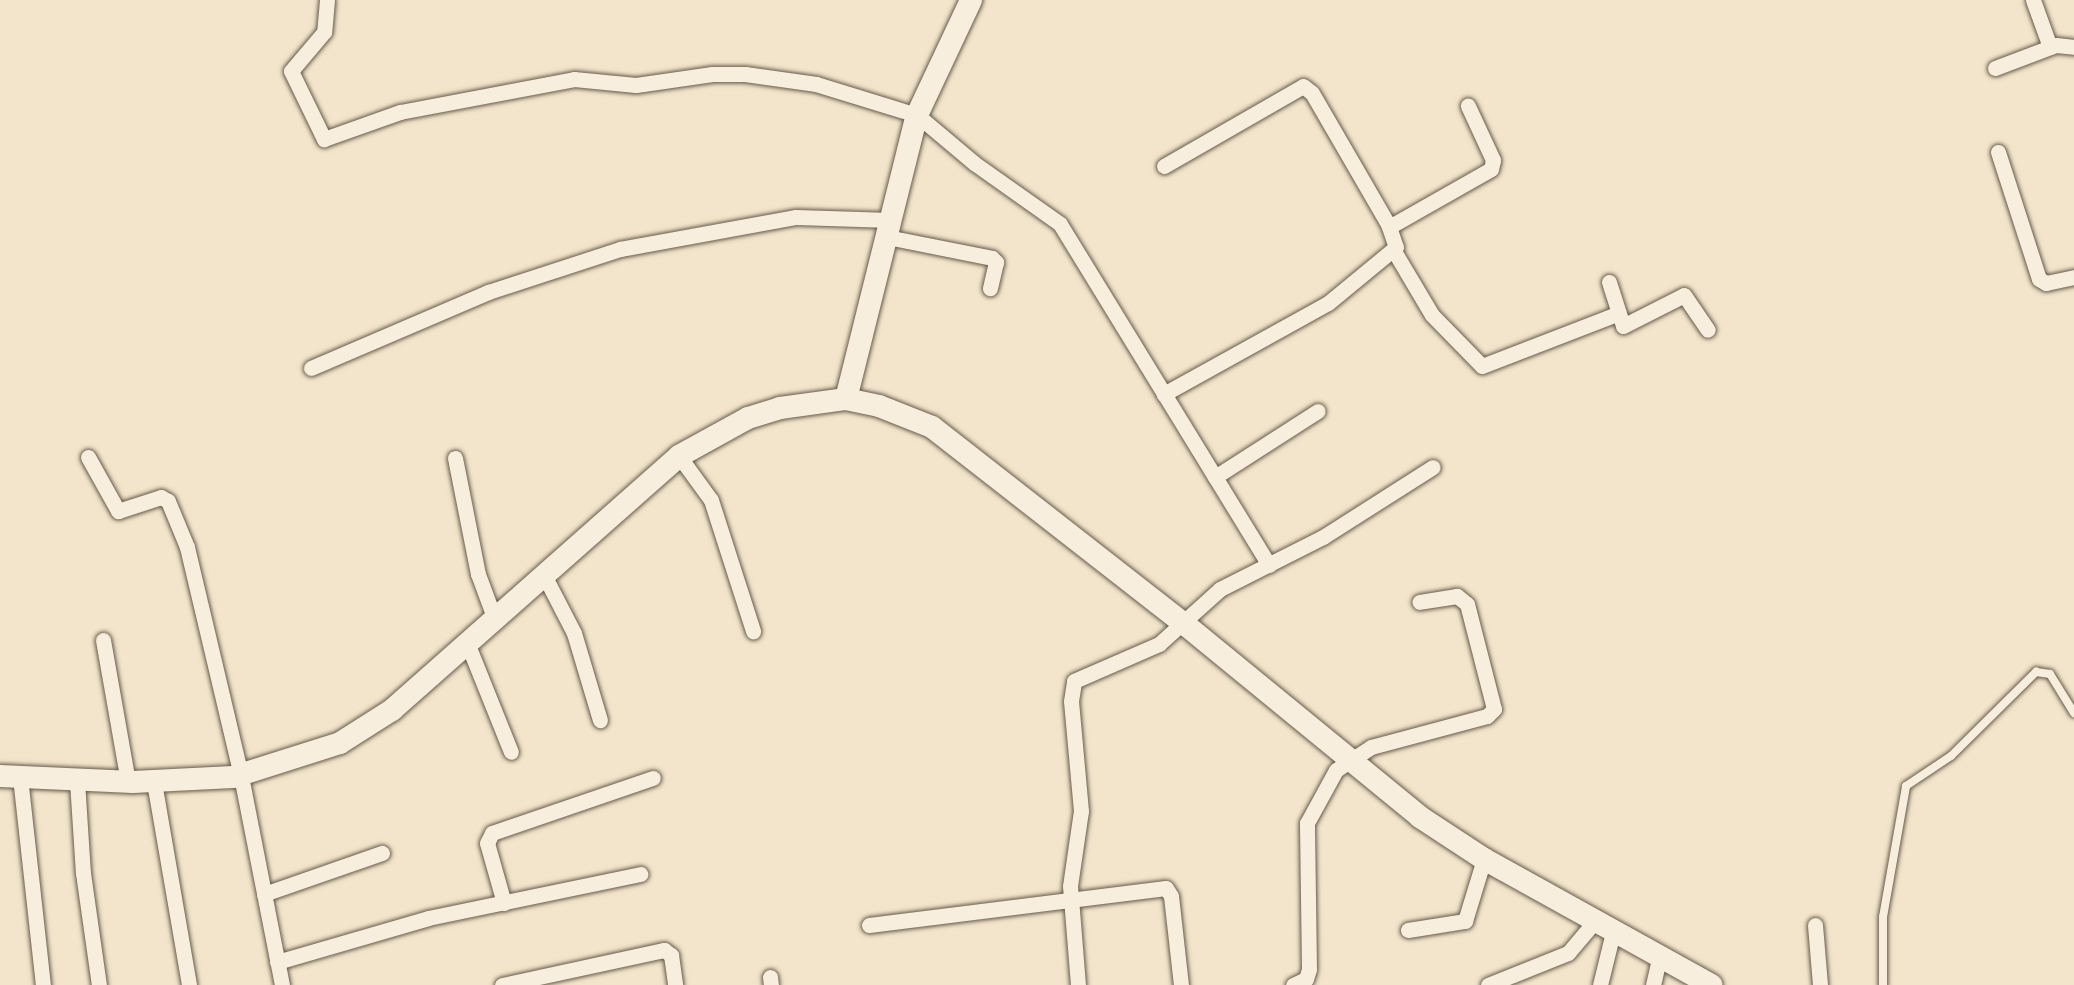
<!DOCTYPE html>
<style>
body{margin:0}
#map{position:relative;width:2074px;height:985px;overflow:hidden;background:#f2e5cb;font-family:"IM FELL English",serif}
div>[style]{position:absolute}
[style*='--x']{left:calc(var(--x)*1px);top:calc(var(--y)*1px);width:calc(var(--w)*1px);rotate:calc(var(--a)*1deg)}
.roads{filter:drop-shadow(0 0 2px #675a4a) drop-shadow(0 0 2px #675a4a)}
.lane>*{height:8px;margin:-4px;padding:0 4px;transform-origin:4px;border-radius:4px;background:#f7eedd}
.street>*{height:15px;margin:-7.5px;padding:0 7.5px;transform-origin:7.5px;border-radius:7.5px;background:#f7eedd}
.secondary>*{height:22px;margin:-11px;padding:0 11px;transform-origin:11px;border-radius:11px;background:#f7eedd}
span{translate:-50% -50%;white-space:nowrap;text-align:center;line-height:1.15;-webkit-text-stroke:9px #f7eedd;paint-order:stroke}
</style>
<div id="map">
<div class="roads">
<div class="lane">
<i style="--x:1883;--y:985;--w:68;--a:-90"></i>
<i style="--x:1883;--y:917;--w:133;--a:-80"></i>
<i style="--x:1906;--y:786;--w:54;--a:-33.7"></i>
<i style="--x:1951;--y:756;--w:120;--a:-44.7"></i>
<i style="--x:2036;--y:672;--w:14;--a:8"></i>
<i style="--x:2050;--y:674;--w:46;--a:58.4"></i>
</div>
<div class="street">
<i style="--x:327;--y:0;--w:32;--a:95"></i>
<i style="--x:324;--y:32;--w:51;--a:130.2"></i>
<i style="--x:291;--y:71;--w:76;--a:64.1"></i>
<i style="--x:324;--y:139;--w:81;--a:-19.6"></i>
<i style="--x:400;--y:112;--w:177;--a:-10.7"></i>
<i style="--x:574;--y:79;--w:62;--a:5.5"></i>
<i style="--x:636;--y:85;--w:77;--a:-8.2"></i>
<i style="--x:712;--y:74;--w:33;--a:0"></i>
<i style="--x:745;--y:74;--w:72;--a:8"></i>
<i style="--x:816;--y:84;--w:106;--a:17.1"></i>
<i style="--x:917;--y:115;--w:75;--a:40.1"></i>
<i style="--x:974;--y:163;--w:105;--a:35.3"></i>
<i style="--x:1060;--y:224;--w:400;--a:58.5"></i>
<i style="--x:2033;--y:0;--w:50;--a:70.1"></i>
<i style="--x:1995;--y:68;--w:65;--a:-20.7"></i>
<i style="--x:2056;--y:45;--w:18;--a:6"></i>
<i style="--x:1998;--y:152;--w:133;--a:72.1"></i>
<i style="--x:2039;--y:279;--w:8;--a:30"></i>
<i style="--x:2046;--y:283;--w:29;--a:-12"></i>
<i style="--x:1164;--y:166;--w:160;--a:-29.9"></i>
<i style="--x:1303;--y:86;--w:11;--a:38"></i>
<i style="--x:1312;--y:93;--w:151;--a:59.9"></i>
<i style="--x:1388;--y:224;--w:24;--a:71"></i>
<i style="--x:1396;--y:247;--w:88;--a:140.5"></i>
<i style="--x:1328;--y:303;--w:188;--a:151"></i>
<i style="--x:1389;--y:227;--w:117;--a:-29.6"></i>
<i style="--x:1491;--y:169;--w:9;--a:-77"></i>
<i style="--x:1493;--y:160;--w:60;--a:-114.8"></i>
<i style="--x:887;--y:237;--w:107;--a:11.3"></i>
<i style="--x:992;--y:258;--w:6;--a:45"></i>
<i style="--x:996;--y:262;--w:27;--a:103"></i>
<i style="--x:1394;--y:251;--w:74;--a:59.3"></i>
<i style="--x:1432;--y:315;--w:71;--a:45.6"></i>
<i style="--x:1482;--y:366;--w:145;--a:-21.1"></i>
<i style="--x:1609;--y:282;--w:46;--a:72.3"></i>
<i style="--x:1623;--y:326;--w:68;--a:-26.9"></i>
<i style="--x:1684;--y:295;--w:42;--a:55.6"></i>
<i style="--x:311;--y:368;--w:193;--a:-23.2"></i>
<i style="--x:488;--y:292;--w:139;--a:-18"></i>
<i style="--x:620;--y:249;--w:179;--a:-10.3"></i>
<i style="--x:796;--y:217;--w:95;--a:1.8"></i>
<i style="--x:679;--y:456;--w:54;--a:54"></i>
<i style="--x:711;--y:500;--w:138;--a:72.2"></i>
<i style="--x:88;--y:457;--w:62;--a:60.9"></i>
<i style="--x:118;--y:511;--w:45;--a:-18"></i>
<i style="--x:161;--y:497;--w:8;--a:30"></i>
<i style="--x:168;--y:501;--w:50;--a:67.6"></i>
<i style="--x:187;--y:547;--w:235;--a:76.7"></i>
<i style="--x:241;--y:776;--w:213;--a:78.9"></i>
<i style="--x:455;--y:458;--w:118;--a:78.8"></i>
<i style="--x:478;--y:574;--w:49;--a:69.7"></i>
<i style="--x:1215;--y:477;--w:122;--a:-32.7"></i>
<i style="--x:545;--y:577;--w:63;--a:62.6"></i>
<i style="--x:574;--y:633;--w:91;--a:73.4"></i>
<i style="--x:103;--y:640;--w:144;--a:80"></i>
<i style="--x:468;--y:645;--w:115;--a:68.1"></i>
<i style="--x:20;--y:777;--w:209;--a:83.7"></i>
<i style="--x:77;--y:781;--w:92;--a:86.3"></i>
<i style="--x:83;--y:873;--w:113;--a:81.9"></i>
<i style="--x:154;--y:782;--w:206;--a:80.2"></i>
<i style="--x:264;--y:894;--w:125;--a:-19.2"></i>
<i style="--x:504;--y:903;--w:62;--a:-105.8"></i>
<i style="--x:487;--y:843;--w:11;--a:-63"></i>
<i style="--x:492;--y:833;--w:170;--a:-18.9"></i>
<i style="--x:869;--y:925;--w:299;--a:-7.1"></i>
<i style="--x:1166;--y:888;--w:9;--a:58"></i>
<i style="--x:1171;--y:896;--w:90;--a:83.6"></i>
<i style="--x:1815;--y:925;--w:60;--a:85.2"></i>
<i style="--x:1408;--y:930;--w:58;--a:-9"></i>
<i style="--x:1465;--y:921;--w:65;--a:-73"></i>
<i style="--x:277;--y:962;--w:157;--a:-16.2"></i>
<i style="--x:428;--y:918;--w:217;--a:-11.7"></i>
<i style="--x:770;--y:977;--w:8;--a:83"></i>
<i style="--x:502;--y:985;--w:166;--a:-12.2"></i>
<i style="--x:664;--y:950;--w:9;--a:36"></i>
<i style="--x:671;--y:955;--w:30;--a:82"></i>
<i style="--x:1078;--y:985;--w:99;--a:-94.6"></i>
<i style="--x:1070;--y:886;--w:76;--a:-81.7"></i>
<i style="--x:1081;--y:811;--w:110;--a:-95.2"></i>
<i style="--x:1071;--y:701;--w:20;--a:-81"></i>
<i style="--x:1074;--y:681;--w:93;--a:-23.5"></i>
<i style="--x:1159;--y:644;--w:82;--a:-42"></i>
<i style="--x:1220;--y:589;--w:115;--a:-26.8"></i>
<i style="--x:1323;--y:537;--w:130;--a:-32.5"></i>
<i style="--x:1293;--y:985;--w:14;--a:-25"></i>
<i style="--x:1306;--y:979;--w:10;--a:-73"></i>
<i style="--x:1309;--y:969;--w:146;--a:-90.8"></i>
<i style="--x:1307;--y:823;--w:60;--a:-61.3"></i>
<i style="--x:1336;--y:770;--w:42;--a:-33.3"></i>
<i style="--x:1371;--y:747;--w:120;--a:-15"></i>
<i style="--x:1487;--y:716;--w:10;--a:-45"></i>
<i style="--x:1494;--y:709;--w:108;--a:-104.4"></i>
<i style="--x:1467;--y:604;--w:13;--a:-141"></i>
<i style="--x:1457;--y:596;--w:38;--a:171"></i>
<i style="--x:1488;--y:985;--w:86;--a:-21.8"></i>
<i style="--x:1568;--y:953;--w:42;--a:-49.8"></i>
<i style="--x:1600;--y:985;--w:55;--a:-76.2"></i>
<i style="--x:1653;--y:985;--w:28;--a:-77"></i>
</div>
<div class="secondary">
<i style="--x:846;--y:399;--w:293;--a:-76"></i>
<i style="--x:917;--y:115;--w:127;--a:-64.8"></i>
<i style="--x:0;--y:776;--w:133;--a:2.6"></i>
<i style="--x:133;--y:782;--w:100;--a:-2.9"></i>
<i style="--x:233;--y:777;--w:112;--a:-17.6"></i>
<i style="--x:340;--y:743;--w:62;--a:-32.4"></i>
<i style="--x:392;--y:710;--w:383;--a:-41.5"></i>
<i style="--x:679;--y:456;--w:79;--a:-28.8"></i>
<i style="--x:748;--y:418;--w:34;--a:-17"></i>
<i style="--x:780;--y:408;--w:67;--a:-7.8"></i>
<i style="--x:846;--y:399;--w:34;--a:12"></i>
<i style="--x:879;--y:406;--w:57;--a:21.6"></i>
<i style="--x:932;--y:427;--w:317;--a:38"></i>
<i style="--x:1182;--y:622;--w:308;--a:39.3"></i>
<i style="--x:1420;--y:817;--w:77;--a:33.3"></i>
<i style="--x:1484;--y:859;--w:260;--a:29"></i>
</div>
</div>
</div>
